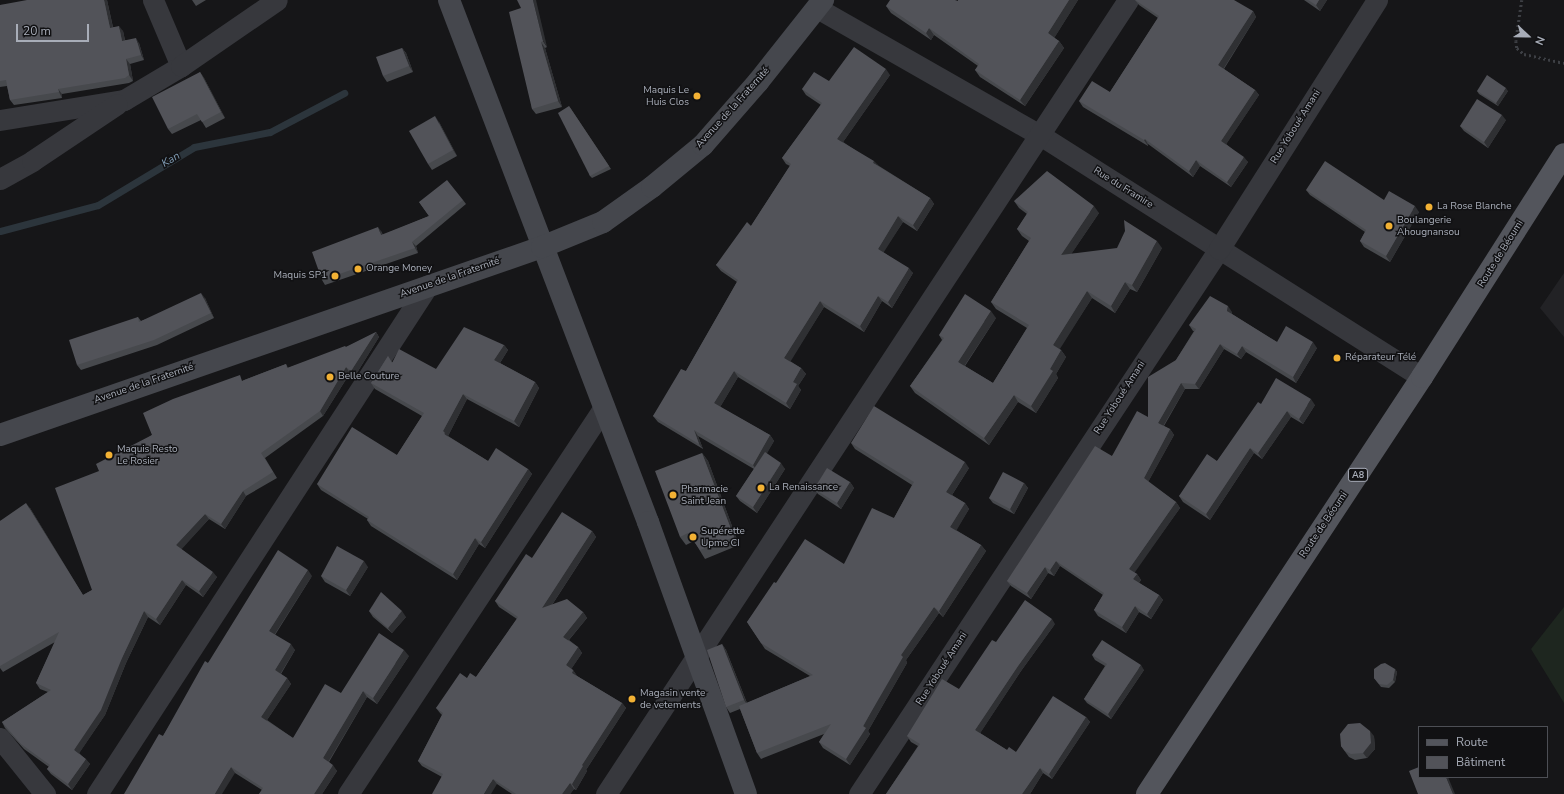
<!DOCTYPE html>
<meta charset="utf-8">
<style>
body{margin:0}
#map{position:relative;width:1564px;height:794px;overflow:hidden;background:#161618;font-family:"Nunito Sans",sans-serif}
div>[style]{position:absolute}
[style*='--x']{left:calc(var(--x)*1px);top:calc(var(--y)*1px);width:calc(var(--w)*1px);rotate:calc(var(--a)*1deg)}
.built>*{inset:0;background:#222225}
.green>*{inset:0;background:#1e261f}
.stream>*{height:7px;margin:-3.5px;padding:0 3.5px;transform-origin:3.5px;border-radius:3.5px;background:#2c353c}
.path>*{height:2.5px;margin-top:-1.25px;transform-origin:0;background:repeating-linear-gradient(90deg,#3d3f44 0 2px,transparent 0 5px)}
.street>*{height:21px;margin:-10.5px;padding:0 10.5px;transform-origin:10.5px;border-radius:10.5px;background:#37383d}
.secondary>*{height:22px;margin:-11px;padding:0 11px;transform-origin:11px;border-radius:11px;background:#45474d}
.primary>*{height:22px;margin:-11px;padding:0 11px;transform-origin:11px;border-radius:11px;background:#53555c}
.wall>*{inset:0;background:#47494d}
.shaded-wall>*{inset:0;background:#2f3033}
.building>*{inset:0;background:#525359}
.dots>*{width:11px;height:11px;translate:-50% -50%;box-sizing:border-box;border:2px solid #111113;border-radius:50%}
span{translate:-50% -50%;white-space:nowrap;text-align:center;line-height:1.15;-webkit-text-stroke:3px #111113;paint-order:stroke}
.shield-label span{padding:1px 3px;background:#111113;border:1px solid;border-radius:3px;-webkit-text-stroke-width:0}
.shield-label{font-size:9px;color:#a8adb8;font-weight:700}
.poi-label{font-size:10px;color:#a8adb8}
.right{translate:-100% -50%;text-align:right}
.left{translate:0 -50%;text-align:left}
.street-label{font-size:10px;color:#a8adb8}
.water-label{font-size:11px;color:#7f9bb3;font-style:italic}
.legend{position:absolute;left:1418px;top:726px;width:130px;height:52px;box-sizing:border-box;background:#111113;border:1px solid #4d4f55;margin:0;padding:5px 7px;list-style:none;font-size:12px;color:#a8adb8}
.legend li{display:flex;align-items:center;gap:8px;height:20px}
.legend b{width:20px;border:1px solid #4d4f55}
.north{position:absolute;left:1508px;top:16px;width:40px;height:40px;-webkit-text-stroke:3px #111113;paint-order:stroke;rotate:112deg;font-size:11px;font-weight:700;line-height:16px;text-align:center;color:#a8adb8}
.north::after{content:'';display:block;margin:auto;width:14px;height:18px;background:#a8adb8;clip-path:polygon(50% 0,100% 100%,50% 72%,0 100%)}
.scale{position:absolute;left:16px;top:24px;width:73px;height:18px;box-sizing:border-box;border:2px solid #a8adb8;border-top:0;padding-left:5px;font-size:12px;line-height:14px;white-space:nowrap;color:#a8adb8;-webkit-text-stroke:3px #111113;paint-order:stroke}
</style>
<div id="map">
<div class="built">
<i style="clip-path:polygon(1564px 273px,1564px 337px,1540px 308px)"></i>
</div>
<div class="green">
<i style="clip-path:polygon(1564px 607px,1564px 703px,1531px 649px)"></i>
</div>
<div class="stream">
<i style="--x:0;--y:231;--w:101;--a:-14.9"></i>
<i style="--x:98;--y:205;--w:112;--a:-31.1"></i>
<i style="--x:194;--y:147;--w:77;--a:-11.2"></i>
<i style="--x:270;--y:132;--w:84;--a:-27.8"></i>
</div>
<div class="path">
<i style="--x:1522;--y:0;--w:41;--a:98.3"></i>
<i style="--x:1516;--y:41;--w:7;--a:82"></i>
<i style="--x:1517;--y:48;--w:9;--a:41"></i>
<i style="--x:1524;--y:54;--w:41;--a:12.7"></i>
</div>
<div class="street">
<i style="--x:153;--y:0;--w:72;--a:67"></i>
<i style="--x:817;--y:8;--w:257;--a:29.7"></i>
<i style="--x:1040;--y:135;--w:452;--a:32.4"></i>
<i style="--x:0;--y:120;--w:126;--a:-9.2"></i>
<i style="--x:124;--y:100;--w:66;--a:-30.8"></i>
<i style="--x:181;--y:66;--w:116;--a:-34.5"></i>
<i style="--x:0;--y:179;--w:37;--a:-29"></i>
<i style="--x:32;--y:161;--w:102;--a:-33.8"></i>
<i style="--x:0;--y:738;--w:72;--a:51.2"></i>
<i style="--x:97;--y:794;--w:607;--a:-56.96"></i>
<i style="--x:348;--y:794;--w:464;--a:-56.5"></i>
<i style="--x:606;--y:794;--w:950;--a:-56.68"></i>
<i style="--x:859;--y:794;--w:653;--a:-56.55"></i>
<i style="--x:1219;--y:249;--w:295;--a:-57.6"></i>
</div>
<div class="secondary">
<i style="--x:449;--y:0;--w:559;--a:69.13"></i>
<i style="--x:648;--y:522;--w:289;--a:70.2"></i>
<i style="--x:0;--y:435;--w:574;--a:-19.13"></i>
<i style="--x:542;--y:247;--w:66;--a:-22.3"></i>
<i style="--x:603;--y:222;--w:60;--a:-35.5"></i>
<i style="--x:652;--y:187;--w:66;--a:-39.5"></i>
<i style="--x:703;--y:145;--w:84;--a:-48.9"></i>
<i style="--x:758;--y:82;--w:105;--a:-51.6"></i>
</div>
<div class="primary">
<i style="--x:1147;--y:794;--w:500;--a:-56.6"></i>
<i style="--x:1422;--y:377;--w:264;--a:-57.5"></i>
</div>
<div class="wall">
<i style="clip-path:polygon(107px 0,113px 27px,123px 31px,125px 40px,139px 43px,144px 60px,130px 64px,133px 81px,129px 83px,62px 94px,62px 98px,14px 105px,10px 100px,7px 86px,0 87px,0 5px)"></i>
<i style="clip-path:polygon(192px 0,206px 0,196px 6px)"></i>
<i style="clip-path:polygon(1078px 0,1054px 38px,1059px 41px,1064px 48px,1025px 106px,980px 77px,975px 70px,978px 66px,934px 35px,931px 40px,891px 13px,886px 6px,958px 1px)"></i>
<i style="clip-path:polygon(1135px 0,1253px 11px,1256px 17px,1224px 69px,1255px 90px,1259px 95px,1226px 144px,1248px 162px,1231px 187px,1200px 166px,1193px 177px,1148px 144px,1148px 146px,1083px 107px,1079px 101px,1110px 92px,1158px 18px,1139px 5px)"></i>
<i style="clip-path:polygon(1304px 0,1327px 0,1320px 11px)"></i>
<i style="clip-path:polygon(521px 8px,547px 47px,545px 48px,562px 107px,536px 114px,532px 109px)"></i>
<i style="clip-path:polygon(402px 48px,406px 53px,413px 72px,387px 82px,383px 76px)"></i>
<i style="clip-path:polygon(200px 72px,204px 78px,225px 118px,206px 128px,201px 120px,172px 134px,168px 129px)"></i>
<i style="clip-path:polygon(890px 75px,843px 142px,879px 166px,930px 198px,934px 204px,917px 231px,903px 222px,883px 252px,913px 273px,892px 308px,882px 301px,864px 332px,824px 307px,790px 361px,801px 368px,806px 374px,798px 386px,801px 390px,790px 409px,738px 377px,720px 407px,770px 435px,774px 441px,766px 454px,785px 469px,757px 513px,740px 501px,736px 496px,754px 469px,698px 436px,703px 449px,658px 422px,653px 416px,686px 371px,737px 282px,721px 271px,716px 265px,751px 226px,790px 166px,786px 164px,782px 158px,821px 105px,806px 95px,802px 89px,829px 81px)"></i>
<i style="clip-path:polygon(1477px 91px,1508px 91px,1498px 106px,1479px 94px)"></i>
<i style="clip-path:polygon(569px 106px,611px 169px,592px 178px,590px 176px)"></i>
<i style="clip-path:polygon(1506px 120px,1488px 148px,1464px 131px,1460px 126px)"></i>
<i style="clip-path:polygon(439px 122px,457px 156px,432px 170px,428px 164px)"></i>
<i style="clip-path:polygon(1306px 190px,1384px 200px,1419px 212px,1390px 262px,1364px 247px,1360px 241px,1365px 232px,1310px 195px)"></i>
<i style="clip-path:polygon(463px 200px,466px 204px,416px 246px,418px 253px,325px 285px,322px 280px,381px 231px,383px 235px,429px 216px,419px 202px)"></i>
<i style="clip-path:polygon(1014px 201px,1099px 213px,1071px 254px,1162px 248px,1137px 292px,1130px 289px,1115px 313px,1092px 298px,1059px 349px,1061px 350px,1066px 357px,1056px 374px,1058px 378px,1036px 413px,1018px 402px,989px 445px,915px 393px,910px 386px,942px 340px,939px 335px,996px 318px,965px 366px,993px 383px,1027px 328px,996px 309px,991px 302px,1029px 241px,1022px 236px,1017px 229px,1027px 214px,1019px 208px)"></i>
<i style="clip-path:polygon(205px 298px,214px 318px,157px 345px,81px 370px,77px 365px,138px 317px,141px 321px)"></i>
<i style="clip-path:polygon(1232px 312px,1232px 314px,1277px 342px,1317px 348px,1296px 383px,1246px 352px,1241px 359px,1224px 349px,1199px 389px,1185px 389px,1164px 426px,1170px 429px,1174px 435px,1148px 482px,1176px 502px,1180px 508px,1134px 572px,1137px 574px,1141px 580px,1139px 583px,1159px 595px,1163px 600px,1151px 619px,1139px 612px,1126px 633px,1098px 616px,1094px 610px,1103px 595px,1060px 566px,1054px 576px,1048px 573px,1031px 599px,1011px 586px,1007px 581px,1112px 456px,1148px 417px,1176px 360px,1194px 331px,1193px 331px,1189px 325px)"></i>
<i style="clip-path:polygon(376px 332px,379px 337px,355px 376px,350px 373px,323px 416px,265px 458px,277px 478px,246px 496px,225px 529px,209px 519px,181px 549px,217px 577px,203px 597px,186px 585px,160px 625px,148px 617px,126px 663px,105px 715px,79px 753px,90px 764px,72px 790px,51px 774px,47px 769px,49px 767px,24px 749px,5px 728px,2px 722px,48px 692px,40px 689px,36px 683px,55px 642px,3px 672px,0 668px,0 521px,30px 508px,83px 595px,92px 590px,99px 471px,152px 435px,244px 380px,286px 364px,288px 368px,346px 347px)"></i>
<i style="clip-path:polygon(504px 345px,508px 350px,500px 363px,535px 382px,539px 388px,519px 427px,467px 399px,448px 436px,488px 461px,528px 469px,532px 474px,485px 548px,479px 544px,457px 580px,371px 526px,367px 520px,368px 519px,321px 490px,317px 484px,397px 455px,422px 416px,375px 389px,371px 383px,388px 356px,392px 362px,436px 369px)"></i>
<i style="clip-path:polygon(1261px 404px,1315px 405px,1303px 424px,1291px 417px,1262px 459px,1254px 453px,1210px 520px,1183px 502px,1179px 496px,1217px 461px)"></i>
<i style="clip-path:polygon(851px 443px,969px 468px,952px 495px,965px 503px,969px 509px,956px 530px,981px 545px,986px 551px,943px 617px,939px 613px,906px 660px,907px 663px,868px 731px,870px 734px,850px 765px,823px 748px,819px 742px,824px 734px,761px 759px,757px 753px,740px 709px,730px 713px,726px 707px,722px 644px,726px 650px,747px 703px,810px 676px,765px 649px,747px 622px,776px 583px,844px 564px,894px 518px,912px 485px,855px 449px)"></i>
<i style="clip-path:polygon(702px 453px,708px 461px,739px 545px,705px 559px,694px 541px,686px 545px,680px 537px)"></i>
<i style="clip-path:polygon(850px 482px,854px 488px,841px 509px,818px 494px,814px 489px)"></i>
<i style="clip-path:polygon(1024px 483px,1028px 488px,1014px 514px,993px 503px,989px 498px)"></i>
<i style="clip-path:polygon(592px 531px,596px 537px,552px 605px,583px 612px,587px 618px,569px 640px,578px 647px,582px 653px,571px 669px,573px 670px,577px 676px,622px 703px,626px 708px,586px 770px,587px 771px,576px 790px,574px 789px,570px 794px,512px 794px,497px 784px,442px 777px,422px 766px,418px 761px,442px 715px,440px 713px,436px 708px,467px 678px,476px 677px,517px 619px,499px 607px,495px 601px,532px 558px)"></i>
<i style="clip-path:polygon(368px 567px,350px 596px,325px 582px,321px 576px)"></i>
<i style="clip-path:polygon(312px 576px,275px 635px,295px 650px,281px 674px,287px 678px,291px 684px,267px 720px,293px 738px,341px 693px,409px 656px,377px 704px,367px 697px,329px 762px,337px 771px,322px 794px,259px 794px,262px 790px,235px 773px,163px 736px,208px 663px)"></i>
<i style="clip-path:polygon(369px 611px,406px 617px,392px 633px,373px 617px)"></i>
<i style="clip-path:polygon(1055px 624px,1021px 671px,980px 733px,1007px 750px,1016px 752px,1086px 717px,1090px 722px,1052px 779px,1043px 773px,1030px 794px,886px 794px,918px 746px,911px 742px,907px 736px,959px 689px)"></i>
<i style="clip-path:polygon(1092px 655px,1144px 670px,1111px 719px,1087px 703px,1084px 699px,1105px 666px,1095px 660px)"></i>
<i style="clip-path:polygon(1395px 669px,1397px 672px,1395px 682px,1389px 688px,1381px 687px,1374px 678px)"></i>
<i style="clip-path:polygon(1374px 736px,1375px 749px,1367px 758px,1355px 760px,1349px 757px,1341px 746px)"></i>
</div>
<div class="shaded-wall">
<i style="clip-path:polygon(104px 0,107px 0,114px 33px,110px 28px)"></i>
<i style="clip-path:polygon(533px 0,536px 0,547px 47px,543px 41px)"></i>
<i style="clip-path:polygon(1069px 0,1078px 0,1053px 40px,1048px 33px)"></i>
<i style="clip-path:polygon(1319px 0,1327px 0,1320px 11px,1316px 5px)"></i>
<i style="clip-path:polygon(1253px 11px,1256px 17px,1222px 71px,1218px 65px)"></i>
<i style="clip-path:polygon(119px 26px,123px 31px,126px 46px,122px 41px)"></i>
<i style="clip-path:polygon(929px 28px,934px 35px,931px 40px,926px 33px)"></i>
<i style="clip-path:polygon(136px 38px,139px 43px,144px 60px,141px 55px)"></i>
<i style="clip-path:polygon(1059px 41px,1064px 48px,1025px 106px,1020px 100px)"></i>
<i style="clip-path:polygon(541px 42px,545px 48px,562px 107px,558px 101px)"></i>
<i style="clip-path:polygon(402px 48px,406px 53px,413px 72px,409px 66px)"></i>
<i style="clip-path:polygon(126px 59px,130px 64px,133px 81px,129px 75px)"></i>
<i style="clip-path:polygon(886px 69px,890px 75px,841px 145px,837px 139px)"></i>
<i style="clip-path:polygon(200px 72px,204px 78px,225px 118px,221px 112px)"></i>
<i style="clip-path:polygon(1506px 88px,1508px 91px,1498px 106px,1496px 103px)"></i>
<i style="clip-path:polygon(58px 89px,62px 94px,62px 98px,59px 92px)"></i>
<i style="clip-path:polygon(1255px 90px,1259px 95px,1225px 146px,1221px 141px)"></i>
<i style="clip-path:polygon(1502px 115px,1506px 120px,1488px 148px,1484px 142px)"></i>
<i style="clip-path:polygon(435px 116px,439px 122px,457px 156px,453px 150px)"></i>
<i style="clip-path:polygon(1145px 139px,1148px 144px,1148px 146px,1144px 140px)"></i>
<i style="clip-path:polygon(1244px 157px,1248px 162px,1231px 187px,1227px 182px)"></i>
<i style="clip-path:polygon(1196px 160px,1200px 166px,1193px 177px,1189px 171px)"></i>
<i style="clip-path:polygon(874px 161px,879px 166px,873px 163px)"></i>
<i style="clip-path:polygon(930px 198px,934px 204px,917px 231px,913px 225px)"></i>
<i style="clip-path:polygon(1094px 206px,1099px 213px,1066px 262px,1061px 255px)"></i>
<i style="clip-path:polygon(1415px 206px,1419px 212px,1390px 262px,1386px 256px)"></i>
<i style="clip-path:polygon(898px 216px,903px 222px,882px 255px,878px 249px)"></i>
<i style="clip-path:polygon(378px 227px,381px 231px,384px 240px,381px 235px)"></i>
<i style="clip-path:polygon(1157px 241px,1162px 248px,1137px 292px,1132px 285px)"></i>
<i style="clip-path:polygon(412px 242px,416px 246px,418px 253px,415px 248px)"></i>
<i style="clip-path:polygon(909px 268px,913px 273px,892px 308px,888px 302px)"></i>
<i style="clip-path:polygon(1125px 282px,1130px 289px,1115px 313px,1111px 306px)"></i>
<i style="clip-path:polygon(1087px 291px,1092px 298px,1058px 352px,1053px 345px)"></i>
<i style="clip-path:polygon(201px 293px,205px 298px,214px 318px,211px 313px)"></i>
<i style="clip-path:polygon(878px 296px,882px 301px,864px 332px,860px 326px)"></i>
<i style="clip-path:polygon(820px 301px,824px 307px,789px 364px,784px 358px)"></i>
<i style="clip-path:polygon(1228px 306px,1232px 312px,1231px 317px,1227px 311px)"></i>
<i style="clip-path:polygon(991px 311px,996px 318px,963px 368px,958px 362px)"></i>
<i style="clip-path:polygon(376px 332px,379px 337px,355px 376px,351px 371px)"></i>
<i style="clip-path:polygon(1313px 342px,1317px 348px,1296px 383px,1293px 377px)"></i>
<i style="clip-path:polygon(1220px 344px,1224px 349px,1199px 389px,1195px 384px)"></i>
<i style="clip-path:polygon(504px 345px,508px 350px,498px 366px,494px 360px)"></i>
<i style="clip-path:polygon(1242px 346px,1246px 352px,1241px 359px,1237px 354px)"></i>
<i style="clip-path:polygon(1061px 350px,1066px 357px,1056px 374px,1058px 378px,1036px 413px,1031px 406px,1050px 369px)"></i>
<i style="clip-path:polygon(346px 367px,350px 373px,323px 416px,320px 411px)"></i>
<i style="clip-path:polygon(801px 368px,806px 374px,798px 386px,801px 390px,790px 409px,786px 403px,793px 382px)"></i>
<i style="clip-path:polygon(734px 371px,738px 377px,719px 409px,714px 403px)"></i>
<i style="clip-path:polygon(535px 382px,539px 388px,519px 427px,514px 421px)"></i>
<i style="clip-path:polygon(1181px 383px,1185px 389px,1162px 428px,1158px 423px)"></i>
<i style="clip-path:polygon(463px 394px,467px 399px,448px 436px,448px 440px,443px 431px)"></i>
<i style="clip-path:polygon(1014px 395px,1018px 402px,989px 445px,984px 438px)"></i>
<i style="clip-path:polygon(1311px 399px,1315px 405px,1303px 424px,1299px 419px)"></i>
<i style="clip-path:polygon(1287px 411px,1291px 417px,1262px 459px,1258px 453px)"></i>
<i style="clip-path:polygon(1170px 429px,1174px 435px,1147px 484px,1144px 478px)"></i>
<i style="clip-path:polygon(694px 430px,698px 436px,703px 449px,699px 444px)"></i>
<i style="clip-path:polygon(770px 435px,774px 441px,757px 471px,753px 465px)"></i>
<i style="clip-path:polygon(1250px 448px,1254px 453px,1210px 520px,1206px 514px)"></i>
<i style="clip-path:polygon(702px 453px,708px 461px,739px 545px,734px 537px)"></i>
<i style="clip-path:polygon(965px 462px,969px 468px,950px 498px,946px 492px)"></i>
<i style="clip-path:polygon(781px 463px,785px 469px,757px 513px,753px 507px)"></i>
<i style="clip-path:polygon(528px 469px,532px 474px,485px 548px,481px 542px)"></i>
<i style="clip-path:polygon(850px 482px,854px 488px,841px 509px,837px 503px)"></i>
<i style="clip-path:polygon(1024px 483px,1028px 488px,1014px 514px,1010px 509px)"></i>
<i style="clip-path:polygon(243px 491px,246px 496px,225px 529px,221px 524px)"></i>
<i style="clip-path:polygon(1176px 502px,1180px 508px,1133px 575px,1129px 569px)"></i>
<i style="clip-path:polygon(26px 503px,30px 508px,86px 600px,83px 595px)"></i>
<i style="clip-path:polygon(965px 503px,969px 509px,955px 533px,950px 527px)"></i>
<i style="clip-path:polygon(205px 514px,209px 519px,180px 551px,176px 545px)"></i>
<i style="clip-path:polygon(592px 531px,596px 537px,546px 614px,542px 608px)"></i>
<i style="clip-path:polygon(475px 538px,479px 544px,457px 580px,453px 574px)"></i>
<i style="clip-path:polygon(981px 545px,986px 551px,943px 617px,939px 611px)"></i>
<i style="clip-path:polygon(364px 561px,368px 567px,350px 596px,346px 590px)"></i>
<i style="clip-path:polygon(1056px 561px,1060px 566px,1054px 576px,1050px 570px)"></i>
<i style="clip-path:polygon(1045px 567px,1048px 573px,1031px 599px,1027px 593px)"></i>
<i style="clip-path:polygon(308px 570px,312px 576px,273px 637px,269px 631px)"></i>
<i style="clip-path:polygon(213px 572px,217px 577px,203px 597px,199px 591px)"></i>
<i style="clip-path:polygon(1137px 574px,1141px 580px,1137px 585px,1133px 579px)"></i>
<i style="clip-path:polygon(182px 580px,186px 585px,160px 625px,156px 619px)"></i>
<i style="clip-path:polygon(1159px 595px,1163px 600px,1151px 619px,1147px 614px)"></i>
<i style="clip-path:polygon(1135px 606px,1139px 612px,1126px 633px,1122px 627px)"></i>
<i style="clip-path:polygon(934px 607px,939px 613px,906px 660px,907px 663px,868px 731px,870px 734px,850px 765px,846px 759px,901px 655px)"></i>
<i style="clip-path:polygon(144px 611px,148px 617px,126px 663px,105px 715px,78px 755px,74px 750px,122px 658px)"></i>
<i style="clip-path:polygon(402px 611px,406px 617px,392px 633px,388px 628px)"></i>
<i style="clip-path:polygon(583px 612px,587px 618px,567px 642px,563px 637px)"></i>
<i style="clip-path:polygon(1052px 619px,1055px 624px,1021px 671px,979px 735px,975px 730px,1018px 666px)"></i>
<i style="clip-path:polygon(291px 644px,295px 650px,279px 676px,275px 670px)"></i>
<i style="clip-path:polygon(722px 644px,726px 650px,748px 706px,744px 700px)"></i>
<i style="clip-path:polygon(578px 647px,582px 653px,570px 671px,566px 665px)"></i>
<i style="clip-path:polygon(404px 650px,409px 656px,377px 704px,373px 698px)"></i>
<i style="clip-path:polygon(1141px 665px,1144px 670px,1111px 719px,1108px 714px)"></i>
<i style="clip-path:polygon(1395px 669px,1397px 672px,1395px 682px,1393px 680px)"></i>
<i style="clip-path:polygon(573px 670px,577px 676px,576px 679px,572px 673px)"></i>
<i style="clip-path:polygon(287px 678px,291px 684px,265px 723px,261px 717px)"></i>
<i style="clip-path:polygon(363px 691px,367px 697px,327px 764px,323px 758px)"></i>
<i style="clip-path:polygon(622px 703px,626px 708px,586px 770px,587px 771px,576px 790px,572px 784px,582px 765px)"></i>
<i style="clip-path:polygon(1086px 717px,1090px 722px,1052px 779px,1049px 774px)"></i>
<i style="clip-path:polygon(1370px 731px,1374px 736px,1375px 749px,1367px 758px,1363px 753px)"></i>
<i style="clip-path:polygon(86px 759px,90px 764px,72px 790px,68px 784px)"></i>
<i style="clip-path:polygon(333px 765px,337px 771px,322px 794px,314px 794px)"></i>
<i style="clip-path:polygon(231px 767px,235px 773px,222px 794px,215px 794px)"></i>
<i style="clip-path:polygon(1040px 768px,1043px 773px,1030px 794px,1022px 794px)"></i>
<i style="clip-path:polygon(1446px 777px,1448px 777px,1455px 794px,1453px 794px)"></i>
<i style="clip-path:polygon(493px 779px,497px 784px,491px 794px,484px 794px)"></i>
<i style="clip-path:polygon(570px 783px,574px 789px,570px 794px,562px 794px)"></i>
</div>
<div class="building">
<i style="clip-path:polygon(27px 0,104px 0,110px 28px,119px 26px,122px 41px,136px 38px,141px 55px,126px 59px,129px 75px,125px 78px,58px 89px,59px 92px,10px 100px,6px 80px,0 81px,0 5px)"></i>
<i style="clip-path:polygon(517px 0,533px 0,543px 41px,541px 42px,558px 101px,532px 109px,509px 12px,521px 8px)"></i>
<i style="clip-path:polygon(890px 0,955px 0,958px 1px,958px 0,1069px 0,1048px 33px,1059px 41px,1020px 100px,975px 70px,979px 64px,929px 28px,926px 33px,886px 6px)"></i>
<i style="clip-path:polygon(1135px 0,1234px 0,1253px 11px,1218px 65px,1255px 90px,1221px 141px,1244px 157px,1227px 182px,1196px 160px,1189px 171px,1145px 139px,1144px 140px,1079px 101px,1092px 81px,1110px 92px,1159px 16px)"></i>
<i style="clip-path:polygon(1308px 0,1319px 0,1316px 5px)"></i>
<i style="clip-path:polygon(854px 47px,886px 69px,837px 139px,874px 161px,873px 163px,930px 198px,913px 225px,898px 216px,878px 249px,909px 268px,888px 302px,878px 296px,860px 326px,820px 301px,784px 358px,801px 368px,793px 382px,797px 384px,786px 403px,734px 371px,714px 403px,770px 435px,753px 465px,694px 430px,699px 444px,653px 416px,681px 369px,686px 371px,738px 280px,716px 265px,747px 222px,751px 226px,791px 164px,782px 158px,822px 103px,802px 89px,814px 72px,829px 81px)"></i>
<i style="clip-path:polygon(402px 48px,409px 66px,383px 76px,376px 57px)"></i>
<i style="clip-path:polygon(200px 72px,221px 112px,202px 122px,197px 114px,168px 129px,152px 97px)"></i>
<i style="clip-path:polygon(1487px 75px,1506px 88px,1496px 103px,1477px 91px)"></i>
<i style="clip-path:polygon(1477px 99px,1502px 115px,1484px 142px,1460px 126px)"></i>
<i style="clip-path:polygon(569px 106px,609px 166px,590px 176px,558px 113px)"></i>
<i style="clip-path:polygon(435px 116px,453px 150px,428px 164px,409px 131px)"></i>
<i style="clip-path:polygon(1325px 161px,1384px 200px,1389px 191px,1415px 206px,1386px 256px,1360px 241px,1366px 230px,1306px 190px)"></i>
<i style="clip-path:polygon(1047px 171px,1094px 206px,1061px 255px,1117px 248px,1125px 231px,1124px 220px,1157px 241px,1132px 285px,1125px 282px,1111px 306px,1087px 291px,1053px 345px,1061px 350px,1050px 369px,1053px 371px,1031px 406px,1014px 395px,984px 438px,910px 386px,944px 338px,939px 335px,965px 294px,991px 311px,958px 362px,993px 383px,1029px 325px,991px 302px,1031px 238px,1017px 229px,1028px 212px,1014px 201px)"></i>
<i style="clip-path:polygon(447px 180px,463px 200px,412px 242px,415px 248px,322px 280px,312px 252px,378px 227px,381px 235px,429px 216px,419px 202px)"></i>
<i style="clip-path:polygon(201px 293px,211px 313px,154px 340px,77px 365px,69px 340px,138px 317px,139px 322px)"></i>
<i style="clip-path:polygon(1210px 296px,1228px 306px,1227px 311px,1277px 342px,1286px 326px,1313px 342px,1293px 377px,1242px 346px,1237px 354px,1220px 344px,1195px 384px,1181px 383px,1158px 423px,1170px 429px,1144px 478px,1176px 502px,1129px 569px,1137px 574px,1133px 579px,1159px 595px,1147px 614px,1135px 606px,1122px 627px,1094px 610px,1104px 593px,1056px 561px,1050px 570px,1045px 567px,1027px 593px,1007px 581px,1095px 446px,1112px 456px,1137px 411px,1148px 417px,1148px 377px,1176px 360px,1196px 329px,1189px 325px)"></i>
<i style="clip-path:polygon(464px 327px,504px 345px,494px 360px,535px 382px,514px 421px,463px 394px,443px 431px,445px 433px,444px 434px,488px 461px,496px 448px,528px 469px,481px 542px,475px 538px,453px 574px,367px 520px,369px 517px,317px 484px,352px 427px,397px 455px,424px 413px,371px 383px,388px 356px,392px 363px,399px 349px,436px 369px)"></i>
<i style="clip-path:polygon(376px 332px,351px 371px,346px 367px,320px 411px,261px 453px,273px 472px,243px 491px,221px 524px,205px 514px,176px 545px,213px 572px,199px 591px,182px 580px,156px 619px,144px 611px,122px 658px,101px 710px,74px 750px,86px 759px,68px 784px,47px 769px,50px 765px,21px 744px,2px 722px,51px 690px,36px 683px,59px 632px,0 666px,0 521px,26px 503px,83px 595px,92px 590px,55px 488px,99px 471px,96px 464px,152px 435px,143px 413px,173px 399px,240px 375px,242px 381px,286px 364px,287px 368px,345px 346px,346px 347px)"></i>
<i style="clip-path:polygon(1276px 378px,1311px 399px,1299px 419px,1287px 411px,1258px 453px,1250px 448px,1206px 514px,1179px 496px,1207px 454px,1217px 461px,1258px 402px,1261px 404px)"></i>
<i style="clip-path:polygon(874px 406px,965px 462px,946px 492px,965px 503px,950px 527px,981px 545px,939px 611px,934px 607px,901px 655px,903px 657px,863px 726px,866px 728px,846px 759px,819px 742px,831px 724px,757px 753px,739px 706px,813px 675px,761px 643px,747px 622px,774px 582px,776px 583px,805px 539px,844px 564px,872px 508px,894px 518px,914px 482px,851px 443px)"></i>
<i style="clip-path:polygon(765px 452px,781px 463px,753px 507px,736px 496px)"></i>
<i style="clip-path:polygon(702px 453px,734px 537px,700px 550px,688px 533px,680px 537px,655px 471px)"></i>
<i style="clip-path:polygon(827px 468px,850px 482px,837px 503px,814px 489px)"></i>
<i style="clip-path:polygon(1003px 472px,1024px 483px,1010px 509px,989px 498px)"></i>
<i style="clip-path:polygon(562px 512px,592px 531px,542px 608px,567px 599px,583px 612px,563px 637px,578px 647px,566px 665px,573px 670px,572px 673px,622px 703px,582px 765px,583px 766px,572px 784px,570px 783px,562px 794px,516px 794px,493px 779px,484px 794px,432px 794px,443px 774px,418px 761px,443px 713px,436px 708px,460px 673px,467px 678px,470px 673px,476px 677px,518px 617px,495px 601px,526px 554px,532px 558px)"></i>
<i style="clip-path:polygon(337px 546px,364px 561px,346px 590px,321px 576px)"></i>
<i style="clip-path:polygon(278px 550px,308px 570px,269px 631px,291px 644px,275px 670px,287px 678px,261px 717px,293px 738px,325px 684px,341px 693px,379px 633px,404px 650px,373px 698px,363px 691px,323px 758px,333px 765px,314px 794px,259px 794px,263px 788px,231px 767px,215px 794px,124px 794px,159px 734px,163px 736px,205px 661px,208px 663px)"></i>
<i style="clip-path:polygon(381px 592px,402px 611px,388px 628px,369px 611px)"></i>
<i style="clip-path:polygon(1025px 600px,1052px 619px,1018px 666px,975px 730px,1007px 750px,1009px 747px,1016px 752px,1053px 696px,1086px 717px,1049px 774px,1040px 768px,1022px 794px,886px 794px,920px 744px,907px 736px,942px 679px,959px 689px,992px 640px,996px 642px)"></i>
<i style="clip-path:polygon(1102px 640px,1141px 665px,1108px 714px,1084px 699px,1107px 664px,1092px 655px)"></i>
<i style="clip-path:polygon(722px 644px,744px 700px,726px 707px,707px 650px)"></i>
<i style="clip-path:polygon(1385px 663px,1395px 669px,1393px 680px,1387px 685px,1379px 684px,1374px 678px,1374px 669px,1381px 664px)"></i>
<i style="clip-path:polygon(1360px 723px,1370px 731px,1371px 743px,1363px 753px,1351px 754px,1345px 751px,1341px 746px,1340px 734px,1348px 724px)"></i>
<i style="clip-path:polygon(1419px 767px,1419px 777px,1446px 777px,1453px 794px,1418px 794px,1409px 771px)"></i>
</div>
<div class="dots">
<i style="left:697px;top:96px;background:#f2b134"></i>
<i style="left:1429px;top:207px;background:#f2b134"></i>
<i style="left:1389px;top:226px;background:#f2b134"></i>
<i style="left:358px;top:269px;background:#f2b134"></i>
<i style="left:335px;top:276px;background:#f2b134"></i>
<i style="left:1337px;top:358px;background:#f2b134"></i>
<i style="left:330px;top:377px;background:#f2b134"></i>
<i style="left:109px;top:455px;background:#f2b134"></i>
<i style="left:761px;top:488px;background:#f2b134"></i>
<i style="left:673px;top:495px;background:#f2b134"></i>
<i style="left:693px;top:537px;background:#f2b134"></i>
<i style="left:632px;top:699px;background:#f2b134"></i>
</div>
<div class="shield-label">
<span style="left:1358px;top:475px">A8</span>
</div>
<div class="poi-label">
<span class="right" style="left:689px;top:96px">Maquis Le<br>Huis Clos</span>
<span class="left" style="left:1437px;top:207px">La Rose Blanche</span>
<span class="left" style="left:1397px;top:226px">Boulangerie<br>Ahougnansou</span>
<span class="left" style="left:366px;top:269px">Orange Money</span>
<span class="right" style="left:327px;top:276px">Maquis SP1</span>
<span class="left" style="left:1345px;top:358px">Réparateur Télé</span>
<span class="left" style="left:338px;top:377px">Belle Couture</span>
<span class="left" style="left:117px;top:455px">Maquis Resto<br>Le Rosier</span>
<span class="left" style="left:769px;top:488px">La Renaissance</span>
<span class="left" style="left:681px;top:495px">Pharmacie<br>Saint Jean</span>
<span class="left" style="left:701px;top:537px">Supérette<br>Upme CI</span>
<span class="left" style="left:640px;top:699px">Magasin vente<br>de vetements</span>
</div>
<div class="street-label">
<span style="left:733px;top:108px;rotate:-48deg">Avenue de la Fraternité</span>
<span style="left:1296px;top:127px;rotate:-58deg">Rue Yoboué Amani</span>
<span style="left:1123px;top:188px;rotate:32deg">Rue du Framire</span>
<span style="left:1501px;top:254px;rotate:-58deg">Route de Béoumi</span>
<span style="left:450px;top:278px;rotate:-19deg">Avenue de la Fraternité</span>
<span style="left:144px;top:384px;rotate:-19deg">Avenue de la Fraternité</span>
<span style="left:1120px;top:398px;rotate:-57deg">Rue Yoboué Amani</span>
<span style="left:1324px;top:525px;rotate:-56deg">Route de Béoumi</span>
<span style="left:942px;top:669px;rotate:-57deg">Rue Yoboué Amani</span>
</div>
<div class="water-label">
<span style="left:171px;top:160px;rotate:-31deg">Kan</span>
</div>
<ul class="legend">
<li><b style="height:5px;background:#53555c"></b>Route</li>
<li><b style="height:11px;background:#525359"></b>Bâtiment</li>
</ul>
<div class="north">N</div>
<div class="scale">20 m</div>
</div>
